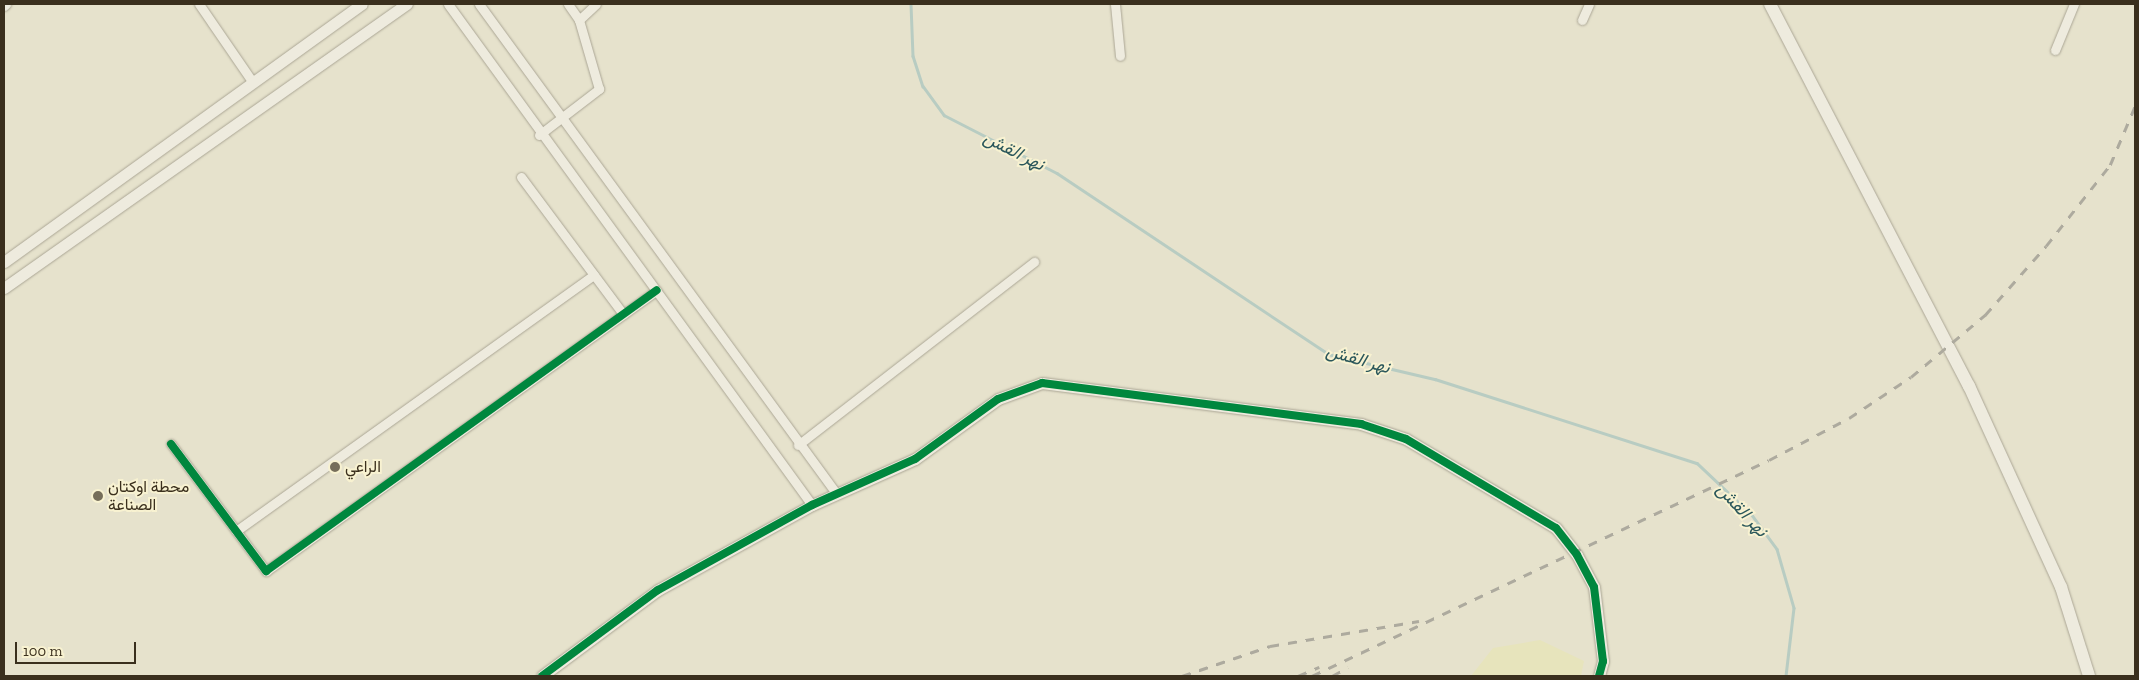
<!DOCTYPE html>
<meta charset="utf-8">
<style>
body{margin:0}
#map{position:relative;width:2139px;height:680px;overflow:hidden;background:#e6e2cc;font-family:"Zilla Slab",Vazirmatn,serif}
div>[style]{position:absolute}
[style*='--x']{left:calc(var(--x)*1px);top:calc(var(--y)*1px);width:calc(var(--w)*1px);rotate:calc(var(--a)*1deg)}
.farmland>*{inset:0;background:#e7e4bc}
.stream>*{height:2.5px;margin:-1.25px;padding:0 1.25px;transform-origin:1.25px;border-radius:1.25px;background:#b8ccc2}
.roads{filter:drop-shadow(0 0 1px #aba695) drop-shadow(0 0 1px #aba695)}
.minor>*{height:9px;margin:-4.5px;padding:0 4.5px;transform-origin:4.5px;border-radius:4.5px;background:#eeebde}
.tertiary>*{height:11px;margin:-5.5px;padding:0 5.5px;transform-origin:5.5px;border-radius:5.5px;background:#eeebde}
.secondary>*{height:12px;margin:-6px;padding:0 6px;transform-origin:6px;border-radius:6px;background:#eeebde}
.rail>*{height:2.5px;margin-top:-1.25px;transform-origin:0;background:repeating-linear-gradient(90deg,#adaa9e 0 9px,transparent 0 18px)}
.cycleway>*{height:8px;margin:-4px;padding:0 4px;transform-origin:4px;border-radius:4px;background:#00873e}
.dots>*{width:14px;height:14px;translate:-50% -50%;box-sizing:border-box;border:2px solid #f8f2d1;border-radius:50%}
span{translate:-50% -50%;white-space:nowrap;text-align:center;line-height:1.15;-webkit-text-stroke:4px #f8f2d1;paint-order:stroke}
.poi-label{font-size:16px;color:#3a2f1d}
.left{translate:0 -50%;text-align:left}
.water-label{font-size:18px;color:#2b575b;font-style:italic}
.frame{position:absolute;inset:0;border:5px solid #3a2f1d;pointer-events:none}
.scale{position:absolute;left:15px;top:642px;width:121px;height:22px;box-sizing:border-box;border:2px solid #3a2f1d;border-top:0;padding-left:6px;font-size:15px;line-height:18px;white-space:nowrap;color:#3a2f1d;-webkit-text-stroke:4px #f8f2d1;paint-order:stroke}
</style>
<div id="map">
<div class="farmland">
<i style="clip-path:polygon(1540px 640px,1584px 661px,1581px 676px,1471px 676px,1493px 648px)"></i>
</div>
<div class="stream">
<i style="--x:911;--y:4;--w:52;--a:87.8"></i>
<i style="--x:913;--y:56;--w:32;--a:72"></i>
<i style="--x:923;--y:86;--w:36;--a:54"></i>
<i style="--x:944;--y:115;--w:127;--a:27.2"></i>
<i style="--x:1057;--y:173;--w:326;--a:33.7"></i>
<i style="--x:1328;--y:354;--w:110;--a:13.2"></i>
<i style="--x:1435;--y:379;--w:275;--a:17.8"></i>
<i style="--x:1697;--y:463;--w:76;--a:43.4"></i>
<i style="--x:1752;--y:515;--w:42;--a:53.7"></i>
<i style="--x:1777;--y:549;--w:61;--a:73.9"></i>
<i style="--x:1794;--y:608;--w:68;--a:96.7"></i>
</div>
<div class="roads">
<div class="minor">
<i style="--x:199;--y:4;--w:93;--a:55.5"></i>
<i style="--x:448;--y:4;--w:619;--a:54"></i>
<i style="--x:479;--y:4;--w:605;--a:53.87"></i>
<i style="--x:568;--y:4;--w:19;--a:55"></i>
<i style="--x:1115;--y:4;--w:52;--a:84.5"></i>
<i style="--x:4;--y:6;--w:3;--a:-45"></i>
<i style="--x:1582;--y:20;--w:17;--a:-66"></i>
<i style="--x:2055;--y:50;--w:50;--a:-67.6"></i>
<i style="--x:539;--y:135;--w:76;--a:-37.5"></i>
<i style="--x:599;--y:89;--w:72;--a:-106.2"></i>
<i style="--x:579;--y:20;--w:23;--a:-43"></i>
<i style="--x:521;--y:177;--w:171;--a:53.3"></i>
<i style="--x:171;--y:444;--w:159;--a:53.2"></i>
<i style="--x:266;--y:571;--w:481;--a:-35.7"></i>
<i style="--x:798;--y:445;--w:299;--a:-37.8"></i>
<i style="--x:236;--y:531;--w:440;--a:-35.6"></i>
</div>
<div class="tertiary">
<i style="--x:4;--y:262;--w:441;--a:-35.8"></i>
<i style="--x:4;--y:288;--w:493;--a:-35.2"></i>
<i style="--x:542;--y:676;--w:144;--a:-36.6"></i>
<i style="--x:658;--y:590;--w:176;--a:-28.9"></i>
<i style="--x:812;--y:505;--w:113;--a:-24.1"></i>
<i style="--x:915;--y:459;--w:102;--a:-35.9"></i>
<i style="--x:998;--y:399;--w:47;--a:-20"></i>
<i style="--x:1042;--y:383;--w:322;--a:7.3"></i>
<i style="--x:1361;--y:424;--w:47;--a:18.4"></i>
<i style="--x:1406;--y:439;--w:174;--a:30.7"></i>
<i style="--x:1556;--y:528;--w:34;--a:52"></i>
<i style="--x:1577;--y:555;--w:36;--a:62"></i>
<i style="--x:1594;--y:587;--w:75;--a:83.1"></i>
<i style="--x:1603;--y:661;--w:16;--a:105"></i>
</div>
<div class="secondary">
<i style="--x:1770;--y:4;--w:431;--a:62.5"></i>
<i style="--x:1969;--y:386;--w:221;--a:65.4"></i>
<i style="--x:2061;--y:587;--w:93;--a:72.5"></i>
</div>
</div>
<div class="rail">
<i style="--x:1182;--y:676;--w:93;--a:-18.8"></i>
<i style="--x:1270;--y:646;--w:151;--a:-9.5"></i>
<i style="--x:1298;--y:676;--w:23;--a:-23"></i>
<i style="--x:1312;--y:676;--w:505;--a:-25.3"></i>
<i style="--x:1769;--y:460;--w:90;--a:-27.7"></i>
<i style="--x:1849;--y:418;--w:74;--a:-33.5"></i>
<i style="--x:1911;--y:377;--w:97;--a:-40"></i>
<i style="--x:1985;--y:315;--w:92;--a:-48.5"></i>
<i style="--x:2046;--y:246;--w:103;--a:-51.7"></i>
<i style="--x:2110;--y:165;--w:64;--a:-67"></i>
<i style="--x:1332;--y:676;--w:18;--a:-29"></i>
</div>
<div class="cycleway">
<i style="--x:171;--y:444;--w:159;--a:53.2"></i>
<i style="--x:266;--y:571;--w:481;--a:-35.7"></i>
<i style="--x:542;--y:676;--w:144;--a:-36.6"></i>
<i style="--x:658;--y:590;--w:176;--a:-28.9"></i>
<i style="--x:812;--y:505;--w:113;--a:-24.1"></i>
<i style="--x:915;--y:459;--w:102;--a:-35.9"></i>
<i style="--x:998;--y:399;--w:47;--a:-20"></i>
<i style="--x:1042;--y:383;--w:322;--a:7.3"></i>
<i style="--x:1361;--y:424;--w:47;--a:18.4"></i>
<i style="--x:1406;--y:439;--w:174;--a:30.7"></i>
<i style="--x:1556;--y:528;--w:34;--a:52"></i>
<i style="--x:1577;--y:555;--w:36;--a:62"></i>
<i style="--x:1594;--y:587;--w:75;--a:83.1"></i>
<i style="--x:1603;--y:661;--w:16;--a:105"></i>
</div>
<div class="dots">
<i style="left:335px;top:467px;background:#766e5a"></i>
<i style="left:98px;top:496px;background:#766e5a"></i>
</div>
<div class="poi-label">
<span class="left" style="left:345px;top:467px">الراعي</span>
<span class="left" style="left:108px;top:496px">محطة اوكتان<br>الصناعة</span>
</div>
<div class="water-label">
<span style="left:1014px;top:151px;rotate:27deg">نهر القش</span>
<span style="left:1358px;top:359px;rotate:16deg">نهر القش</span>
<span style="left:1742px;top:510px;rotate:47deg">نهر القش</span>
</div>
<div class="frame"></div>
<div class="scale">100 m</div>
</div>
